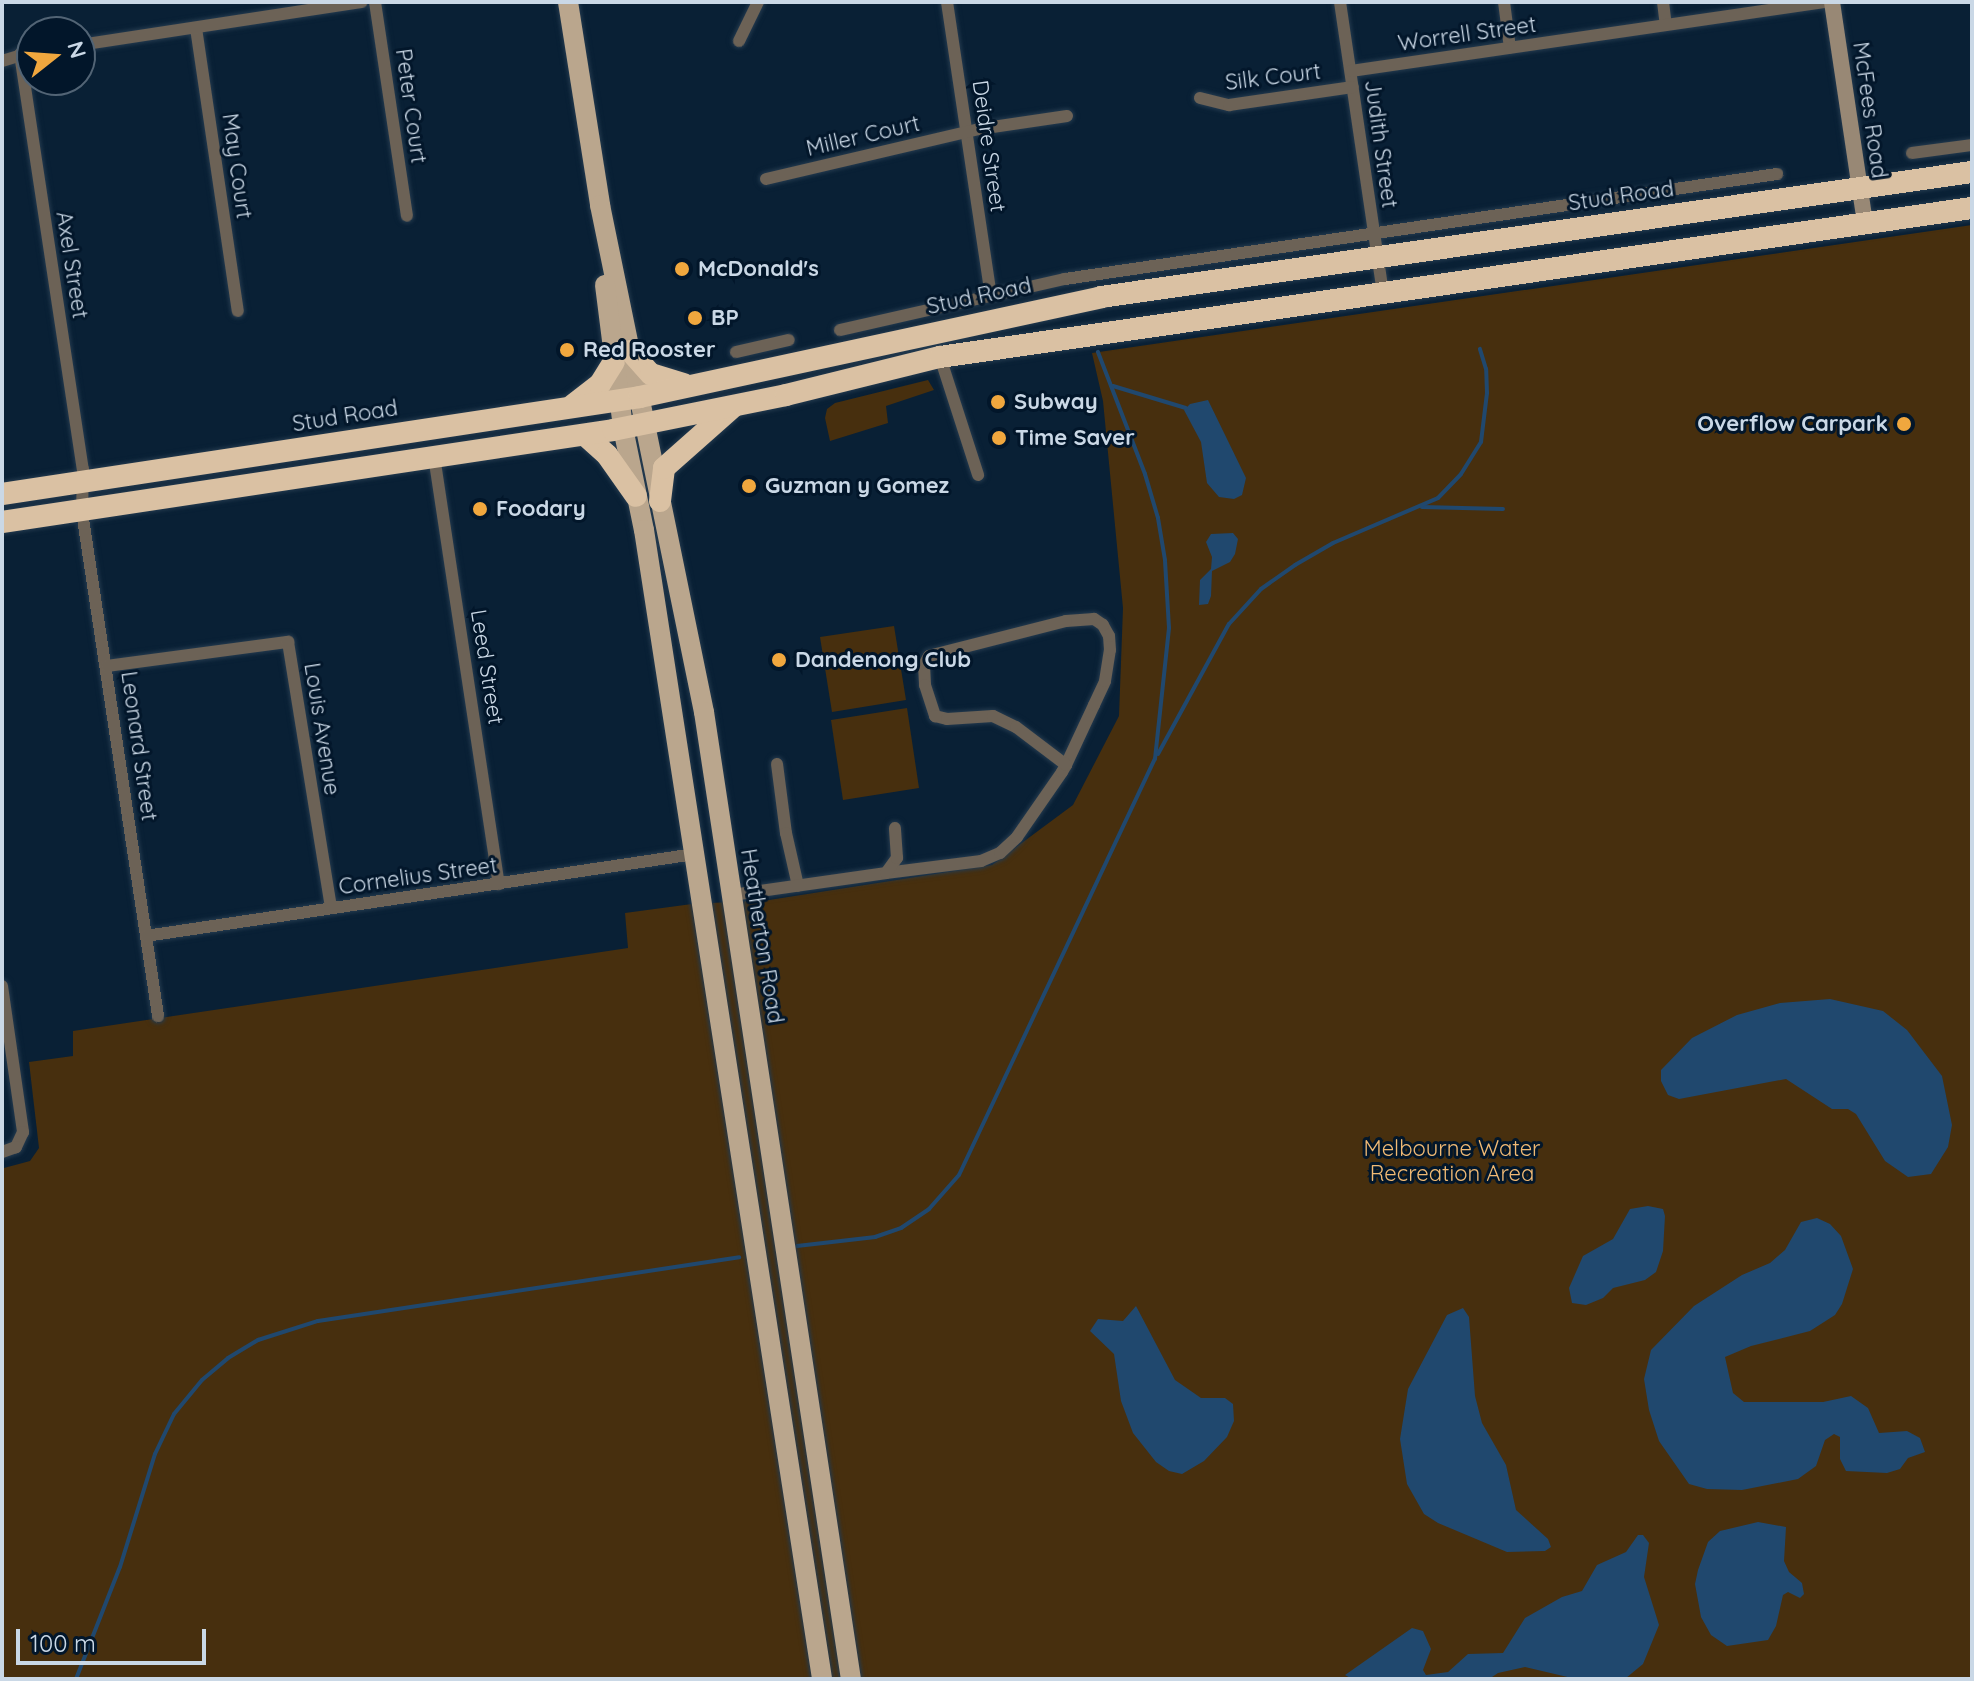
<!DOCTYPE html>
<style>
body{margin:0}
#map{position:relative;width:1974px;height:1681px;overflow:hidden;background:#092035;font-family:Quicksand,sans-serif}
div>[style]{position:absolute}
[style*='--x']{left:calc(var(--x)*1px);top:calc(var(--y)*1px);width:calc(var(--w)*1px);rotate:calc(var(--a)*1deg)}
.green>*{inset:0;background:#472f0e}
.water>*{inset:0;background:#20486e}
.stream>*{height:4px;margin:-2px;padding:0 2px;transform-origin:2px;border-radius:2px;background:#20486e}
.roads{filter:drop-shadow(0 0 2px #243a4e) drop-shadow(0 0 2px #243a4e)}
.street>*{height:12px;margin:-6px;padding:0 6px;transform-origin:6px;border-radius:6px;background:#6c6256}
.secondary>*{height:16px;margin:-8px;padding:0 8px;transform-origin:8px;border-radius:8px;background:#988875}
.primary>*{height:20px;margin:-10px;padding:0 10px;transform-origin:10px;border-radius:10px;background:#baa68d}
.highway>*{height:22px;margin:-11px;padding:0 11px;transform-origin:11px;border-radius:11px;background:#dac1a3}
.dots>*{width:22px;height:22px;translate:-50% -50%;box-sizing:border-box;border:4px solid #02162a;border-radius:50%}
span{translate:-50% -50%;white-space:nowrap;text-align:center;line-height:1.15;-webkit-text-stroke:6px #02162a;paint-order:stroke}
.street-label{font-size:22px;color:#cad8e6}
.poi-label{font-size:22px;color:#cad8e6;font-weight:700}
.left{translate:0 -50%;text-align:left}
.right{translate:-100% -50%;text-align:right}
.park-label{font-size:22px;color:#f1ba74}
.frame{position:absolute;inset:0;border:4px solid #cad8e6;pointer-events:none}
.north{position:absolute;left:16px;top:16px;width:80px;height:80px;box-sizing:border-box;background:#02162a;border:2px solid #526475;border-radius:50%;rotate:73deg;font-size:22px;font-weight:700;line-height:32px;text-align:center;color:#cad8e6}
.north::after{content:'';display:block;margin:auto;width:28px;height:36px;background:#f0a73e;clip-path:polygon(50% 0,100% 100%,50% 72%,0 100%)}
.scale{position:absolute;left:16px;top:1629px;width:190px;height:36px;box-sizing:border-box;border:4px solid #cad8e6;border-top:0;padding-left:10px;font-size:24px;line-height:28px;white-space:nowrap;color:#cad8e6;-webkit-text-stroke:6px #02162a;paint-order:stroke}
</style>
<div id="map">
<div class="green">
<i style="clip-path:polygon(1972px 225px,1972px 1679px,2px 1679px,2px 1196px,4px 1168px,30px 1161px,39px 1148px,29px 1062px,73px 1056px,73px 1031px,628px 948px,625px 913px,692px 904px,769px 900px,992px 865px,1073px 805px,1119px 716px,1123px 608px,1103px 401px,1092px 353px)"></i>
<i style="clip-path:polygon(928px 380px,934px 390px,886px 406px,888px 423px,830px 441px,825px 418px,827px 409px,835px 403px)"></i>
<i style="clip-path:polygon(894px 626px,906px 700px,832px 712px,820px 637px)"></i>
<i style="clip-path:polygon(907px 708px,919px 788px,843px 800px,831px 720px)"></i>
</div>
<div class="water">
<i style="clip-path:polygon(1208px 400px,1246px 478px,1242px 495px,1234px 499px,1219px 497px,1207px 483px,1201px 442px,1184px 410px,1190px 404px)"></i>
<i style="clip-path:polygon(1233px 533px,1238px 539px,1235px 554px,1230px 562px,1212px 571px,1211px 596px,1208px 604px,1199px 605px,1200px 580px,1211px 569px,1212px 557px,1206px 542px,1211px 534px)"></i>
<i style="clip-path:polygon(1830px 999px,1883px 1011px,1907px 1030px,1942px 1076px,1952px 1125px,1948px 1147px,1931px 1174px,1908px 1177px,1885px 1161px,1856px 1114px,1848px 1109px,1832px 1109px,1786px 1079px,1679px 1099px,1668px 1095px,1661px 1081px,1661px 1070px,1692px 1038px,1737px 1015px,1780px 1003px)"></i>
<i style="clip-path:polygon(1648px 1206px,1663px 1209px,1665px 1216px,1663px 1251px,1656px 1272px,1645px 1280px,1613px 1288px,1603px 1298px,1586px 1305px,1572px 1303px,1569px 1288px,1583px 1256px,1613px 1239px,1630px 1209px)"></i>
<i style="clip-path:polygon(1817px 1218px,1830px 1224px,1841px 1236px,1853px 1269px,1842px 1304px,1835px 1315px,1810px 1331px,1751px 1346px,1725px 1357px,1733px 1393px,1744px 1402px,1823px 1402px,1851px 1396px,1868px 1408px,1879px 1433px,1907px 1431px,1920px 1438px,1925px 1452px,1908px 1458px,1900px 1469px,1887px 1473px,1846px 1471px,1840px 1459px,1840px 1437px,1834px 1434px,1825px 1440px,1816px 1466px,1798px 1479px,1742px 1490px,1707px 1489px,1689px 1484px,1659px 1441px,1649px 1410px,1644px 1379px,1651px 1350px,1694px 1306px,1742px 1275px,1770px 1263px,1785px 1250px,1801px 1222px)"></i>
<i style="clip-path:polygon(1136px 1306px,1175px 1380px,1201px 1398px,1225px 1398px,1233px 1404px,1234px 1421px,1227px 1437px,1204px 1461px,1182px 1474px,1169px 1471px,1156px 1462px,1133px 1433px,1121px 1401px,1114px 1354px,1090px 1331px,1098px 1319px,1123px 1321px)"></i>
<i style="clip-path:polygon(1463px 1308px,1469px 1317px,1475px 1396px,1482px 1423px,1506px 1465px,1516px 1510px,1548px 1539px,1551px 1547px,1545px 1551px,1507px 1552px,1438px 1523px,1424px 1514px,1407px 1484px,1400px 1439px,1408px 1389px,1447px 1315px)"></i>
<i style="clip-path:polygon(1758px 1522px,1786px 1527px,1784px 1561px,1789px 1572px,1802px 1583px,1804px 1594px,1800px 1598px,1788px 1592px,1783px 1595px,1776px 1626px,1768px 1640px,1727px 1646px,1711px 1635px,1701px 1617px,1695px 1584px,1698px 1570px,1708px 1542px,1720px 1531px)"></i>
<i style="clip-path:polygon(1638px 1535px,1643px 1535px,1649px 1543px,1644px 1577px,1659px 1625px,1643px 1664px,1626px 1678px,1576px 1679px,1525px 1667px,1498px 1673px,1489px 1679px,1352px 1679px,1345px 1675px,1412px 1628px,1423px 1631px,1431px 1649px,1423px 1670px,1426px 1675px,1448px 1672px,1468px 1654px,1503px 1653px,1525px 1618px,1562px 1597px,1582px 1591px,1597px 1565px,1626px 1552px)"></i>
</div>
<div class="stream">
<i style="--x:1113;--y:386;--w:76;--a:16.8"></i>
<i style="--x:1422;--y:507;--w:81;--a:1.4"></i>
<i style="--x:1158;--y:754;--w:148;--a:-61.4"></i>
<i style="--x:1229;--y:624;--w:47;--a:-47.6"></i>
<i style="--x:1261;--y:589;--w:42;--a:-35.2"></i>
<i style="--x:1295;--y:565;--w:44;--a:-30.1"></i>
<i style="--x:1333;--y:543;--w:114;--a:-23.2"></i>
<i style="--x:1438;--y:498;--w:33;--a:-46"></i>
<i style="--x:1461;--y:474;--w:38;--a:-58"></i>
<i style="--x:1481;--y:442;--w:49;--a:-83"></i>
<i style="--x:1487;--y:393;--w:24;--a:-92"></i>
<i style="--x:1486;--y:369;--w:21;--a:-107"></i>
<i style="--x:797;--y:1246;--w:79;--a:-6.6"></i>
<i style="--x:875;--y:1237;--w:28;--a:-19"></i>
<i style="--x:901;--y:1228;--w:34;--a:-34"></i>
<i style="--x:929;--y:1209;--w:45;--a:-48.6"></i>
<i style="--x:959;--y:1175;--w:460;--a:-64.8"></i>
<i style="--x:1155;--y:759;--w:132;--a:-83.9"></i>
<i style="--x:1169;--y:628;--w:68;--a:-93.4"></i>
<i style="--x:1165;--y:560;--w:43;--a:-99.5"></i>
<i style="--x:1158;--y:518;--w:46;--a:-106.5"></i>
<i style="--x:1145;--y:474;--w:131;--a:-111.1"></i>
<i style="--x:76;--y:1679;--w:120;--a:-68.6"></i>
<i style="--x:120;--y:1567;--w:118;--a:-72.8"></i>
<i style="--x:155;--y:1454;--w:44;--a:-64.6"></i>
<i style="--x:174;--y:1414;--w:44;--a:-50.5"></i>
<i style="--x:202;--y:1380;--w:34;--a:-40"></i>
<i style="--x:228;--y:1358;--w:35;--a:-31"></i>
<i style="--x:258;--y:1340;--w:63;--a:-17.6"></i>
<i style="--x:318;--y:1321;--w:426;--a:-8.6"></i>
</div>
<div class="roads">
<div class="street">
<i style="--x:375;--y:2;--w:216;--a:81.5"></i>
<i style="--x:947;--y:2;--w:297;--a:81.5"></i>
<i style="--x:1340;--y:2;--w:293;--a:81.6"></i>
<i style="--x:1504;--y:2;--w:46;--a:82.6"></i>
<i style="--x:1663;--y:2;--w:23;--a:83"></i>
<i style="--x:196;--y:28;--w:286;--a:81.6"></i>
<i style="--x:739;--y:41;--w:43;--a:-64"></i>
<i style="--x:80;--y:45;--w:285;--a:-8.7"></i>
<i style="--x:20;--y:54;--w:420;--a:81.4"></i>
<i style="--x:83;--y:469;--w:43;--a:91.3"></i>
<i style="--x:82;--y:512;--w:510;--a:81.42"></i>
<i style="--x:2;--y:61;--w:31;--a:-17"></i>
<i style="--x:1351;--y:71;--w:480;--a:-8.3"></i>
<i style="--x:1200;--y:98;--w:30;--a:14"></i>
<i style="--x:1229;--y:105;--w:125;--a:-8.3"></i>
<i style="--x:1912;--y:153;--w:61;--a:-7.6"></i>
<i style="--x:766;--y:179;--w:219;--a:-13.2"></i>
<i style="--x:979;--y:129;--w:89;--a:-8.4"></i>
<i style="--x:840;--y:330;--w:231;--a:-12.8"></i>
<i style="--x:1065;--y:279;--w:720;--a:-8.39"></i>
<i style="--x:736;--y:352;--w:54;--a:-12.8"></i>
<i style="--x:940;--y:357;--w:124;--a:72.1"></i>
<i style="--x:434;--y:456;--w:433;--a:81.4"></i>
<i style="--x:107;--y:666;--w:183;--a:-7.6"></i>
<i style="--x:288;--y:642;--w:269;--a:80.8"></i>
<i style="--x:777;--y:764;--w:70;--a:82.6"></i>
<i style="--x:786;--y:833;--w:54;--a:77.2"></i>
<i style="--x:886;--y:873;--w:96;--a:-7.2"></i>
<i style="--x:981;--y:861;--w:21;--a:-23"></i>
<i style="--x:1000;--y:853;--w:23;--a:-43"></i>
<i style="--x:1017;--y:837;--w:79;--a:-55.3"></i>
<i style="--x:1062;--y:772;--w:8;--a:-60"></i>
<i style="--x:1066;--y:765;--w:66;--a:-65"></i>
<i style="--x:1094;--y:705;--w:26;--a:-65"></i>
<i style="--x:1105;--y:681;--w:31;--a:-81"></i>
<i style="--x:1110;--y:650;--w:14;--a:-94"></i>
<i style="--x:1109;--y:636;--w:13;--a:-119"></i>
<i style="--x:1103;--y:625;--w:11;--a:-146"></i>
<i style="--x:1094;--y:619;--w:28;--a:176"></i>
<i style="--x:1066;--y:621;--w:141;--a:165.7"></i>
<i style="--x:929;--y:656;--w:10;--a:119"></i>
<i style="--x:924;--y:665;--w:20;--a:87"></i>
<i style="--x:925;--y:685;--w:33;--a:72"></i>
<i style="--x:935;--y:716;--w:12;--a:14"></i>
<i style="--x:947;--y:719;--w:46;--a:-3.7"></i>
<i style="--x:993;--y:716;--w:25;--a:26"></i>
<i style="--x:1016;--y:727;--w:63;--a:37.2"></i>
<i style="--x:732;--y:895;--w:156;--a:-8.1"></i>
<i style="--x:886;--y:873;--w:19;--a:-54"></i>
<i style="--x:897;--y:858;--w:30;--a:-94"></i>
<i style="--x:146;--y:936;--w:555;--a:-8.5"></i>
<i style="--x:2;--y:986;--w:148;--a:81.8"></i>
<i style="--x:23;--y:1132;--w:17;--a:115"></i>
<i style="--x:16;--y:1147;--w:15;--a:160"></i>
</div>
<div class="secondary">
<i style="--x:1832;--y:2;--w:224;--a:81.5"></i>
</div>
<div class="primary">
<i style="--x:568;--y:2;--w:206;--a:81"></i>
<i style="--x:600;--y:205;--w:518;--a:78.41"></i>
<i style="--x:704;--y:712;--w:978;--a:81.36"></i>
<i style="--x:605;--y:285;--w:144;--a:82.8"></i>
<i style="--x:623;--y:428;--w:104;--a:78.4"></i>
<i style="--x:644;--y:530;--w:1163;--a:81.19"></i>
</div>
<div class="highway">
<i style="--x:630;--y:351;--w:31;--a:48"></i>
<i style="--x:651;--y:374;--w:34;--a:17"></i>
<i style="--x:573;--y:405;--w:34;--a:-38"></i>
<i style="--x:600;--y:384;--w:26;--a:-58"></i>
<i style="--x:585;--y:435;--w:30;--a:42"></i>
<i style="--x:607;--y:455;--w:50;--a:54.7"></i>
<i style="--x:2;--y:494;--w:645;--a:-8.64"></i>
<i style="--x:640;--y:397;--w:472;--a:-12.2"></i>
<i style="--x:1101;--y:297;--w:880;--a:-8.17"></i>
<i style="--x:660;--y:501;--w:33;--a:-83"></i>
<i style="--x:664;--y:468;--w:92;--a:-41.5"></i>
<i style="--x:2;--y:522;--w:618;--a:-8.56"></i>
<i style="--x:613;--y:430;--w:177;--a:-11.4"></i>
<i style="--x:786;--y:395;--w:159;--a:-13.9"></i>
<i style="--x:940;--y:357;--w:1043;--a:-8.22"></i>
</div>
</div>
<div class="dots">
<i style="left:682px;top:269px;background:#f0a73e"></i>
<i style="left:695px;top:318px;background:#f0a73e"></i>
<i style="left:567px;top:350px;background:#f0a73e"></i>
<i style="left:998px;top:402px;background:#f0a73e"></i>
<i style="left:1904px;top:424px;background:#f0a73e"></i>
<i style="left:999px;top:438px;background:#f0a73e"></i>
<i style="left:749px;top:486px;background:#f0a73e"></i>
<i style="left:480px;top:509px;background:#f0a73e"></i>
<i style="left:779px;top:660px;background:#f0a73e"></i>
</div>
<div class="street-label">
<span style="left:1467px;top:34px;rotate:-8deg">Worrell Street</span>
<span style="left:1273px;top:77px;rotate:-7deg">Silk Court</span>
<span style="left:411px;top:106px;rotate:82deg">Peter Court</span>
<span style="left:1870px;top:110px;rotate:82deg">McFees Road</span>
<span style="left:863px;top:136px;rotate:-13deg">Miller Court</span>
<span style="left:1381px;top:144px;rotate:82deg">Judith Street</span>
<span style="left:989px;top:146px;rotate:82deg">Deidre Street</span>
<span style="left:237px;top:166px;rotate:82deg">May Court</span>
<span style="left:1621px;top:196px;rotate:-8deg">Stud Road</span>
<span style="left:72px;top:265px;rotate:81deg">Axel Street</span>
<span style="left:979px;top:296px;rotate:-12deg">Stud Road</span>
<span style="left:345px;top:416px;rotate:-9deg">Stud Road</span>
<span style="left:487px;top:667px;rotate:81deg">Leed Street</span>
<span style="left:322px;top:729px;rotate:81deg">Louis Avenue</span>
<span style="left:139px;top:746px;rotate:82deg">Leonard Street</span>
<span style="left:418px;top:876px;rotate:-8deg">Cornelius Street</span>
<span style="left:762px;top:936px;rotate:81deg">Heatherton Road</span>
</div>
<div class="poi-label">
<span class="left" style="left:698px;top:269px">McDonald's</span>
<span class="left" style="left:711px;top:318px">BP</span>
<span class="left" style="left:583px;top:350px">Red Rooster</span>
<span class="left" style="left:1014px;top:402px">Subway</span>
<span class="right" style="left:1888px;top:424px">Overflow Carpark</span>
<span class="left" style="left:1015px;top:438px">Time Saver</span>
<span class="left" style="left:765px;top:486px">Guzman y Gomez</span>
<span class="left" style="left:496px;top:509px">Foodary</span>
<span class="left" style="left:795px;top:660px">Dandenong Club</span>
</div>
<div class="park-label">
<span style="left:1452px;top:1161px">Melbourne Water<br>Recreation Area</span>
</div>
<div class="frame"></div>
<div class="north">N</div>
<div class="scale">100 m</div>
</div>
